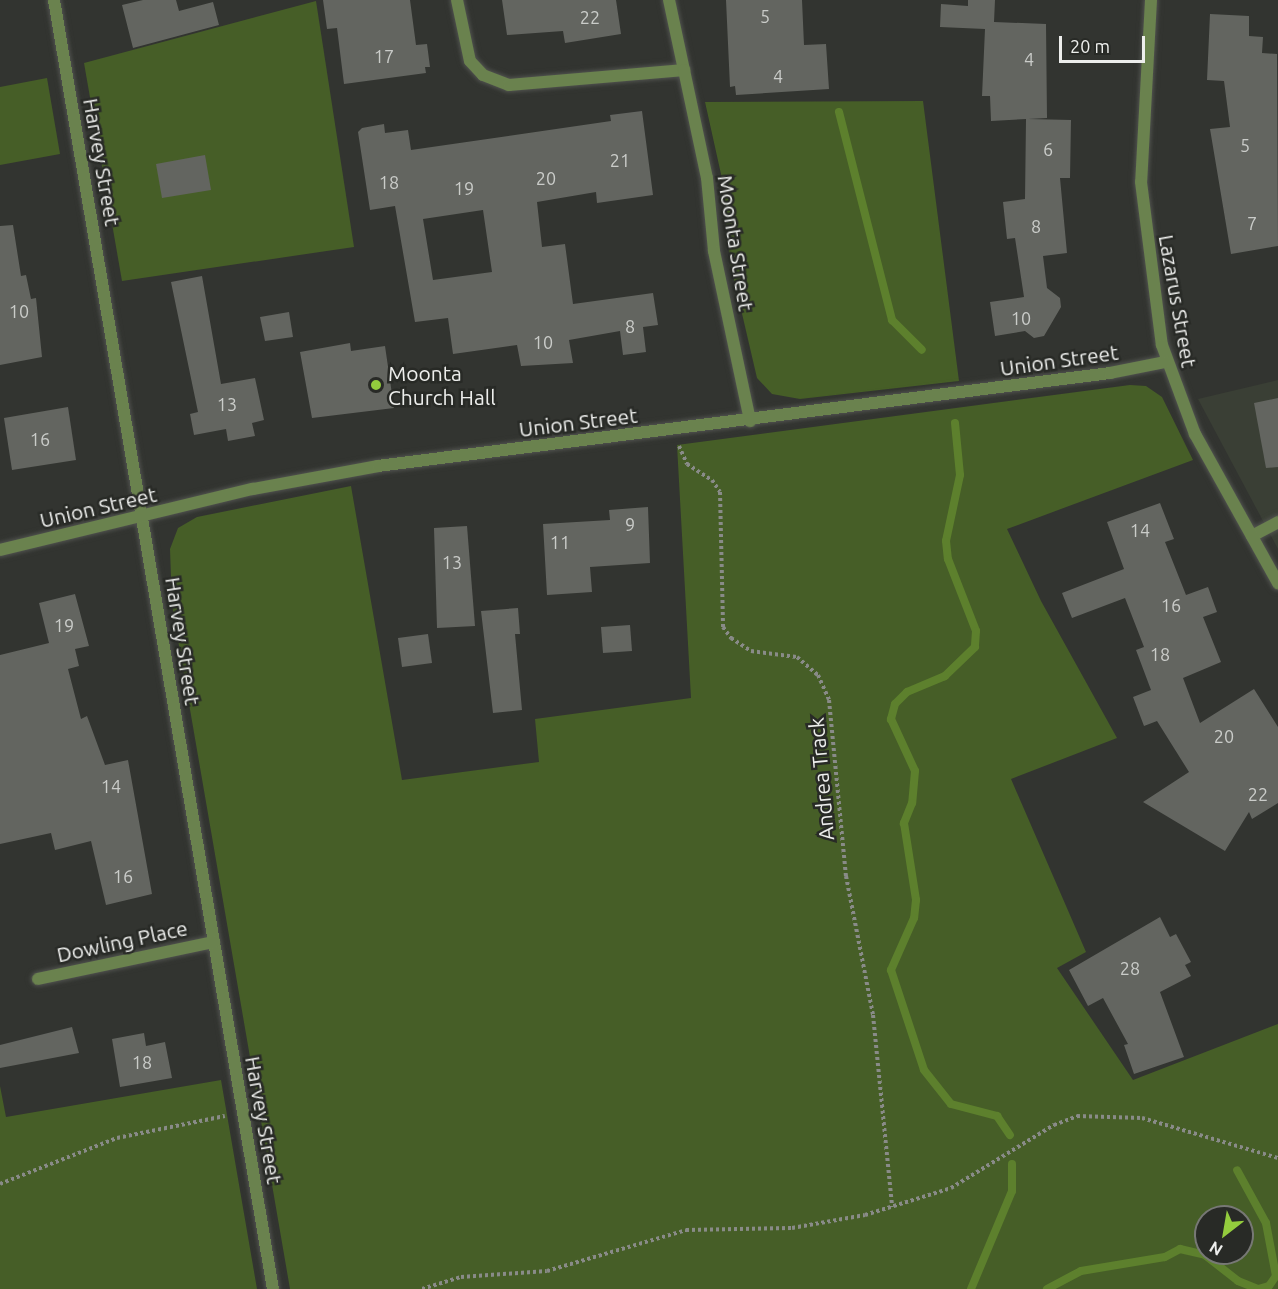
<!DOCTYPE html>
<style>
body{margin:0}
#map{position:relative;width:1278px;height:1289px;overflow:hidden;background:#323430;font-family:Ubuntu,sans-serif}
div>[style]{position:absolute}
[style*='--x']{left:calc(var(--x)*1px);top:calc(var(--y)*1px);width:calc(var(--w)*1px);rotate:calc(var(--a)*1deg)}
.built>*{inset:0;background:#3a3f35}
.green>*{inset:0;background:#465e27}
.stream>*{height:8px;margin:-4px;padding:0 4px;transform-origin:4px;border-radius:4px;background:#5d802d}
.building>*{inset:0;background:#636560}
.path>*{height:4px;margin-top:-2px;transform-origin:0;background:repeating-linear-gradient(90deg,#898b88 0 3px,transparent 0 6px)}
.roads{filter:drop-shadow(0 0 2px #50524e) drop-shadow(0 0 2px #50524e)}
.lane>*{height:12px;margin:-6px;padding:0 6px;transform-origin:6px;border-radius:6px;background:#6a824e}
.street>*{height:12px;margin:-6px;padding:0 6px;transform-origin:6px;border-radius:6px;background:#6a824e}
.dots>*{width:16px;height:16px;translate:-50% -50%;box-sizing:border-box;border:3px solid #282a26;border-radius:50%}
span{translate:-50% -50%;white-space:nowrap;text-align:center;line-height:1.15;-webkit-text-stroke:5px #282a26;paint-order:stroke}
.number-label{font-size:18px;color:#caccc9}
.number-label span{-webkit-text-stroke-width:0}
.street-label{font-size:21px;color:#edeeec}
.poi-label{font-size:21px;color:#edeeec}
.left{translate:0 -50%;text-align:left}
.north{position:absolute;left:1194px;top:1205px;width:60px;height:60px;box-sizing:border-box;background:#282a26;border:2px solid #777875;border-radius:50%;rotate:211deg;font-size:16px;font-weight:700;line-height:24px;text-align:center;color:#edeeec}
.north::after{content:'';display:block;margin:auto;width:21px;height:27px;background:#93cc3d;clip-path:polygon(50% 0,100% 100%,50% 72%,0 100%)}
.scale{position:absolute;left:1059px;top:36px;width:86px;height:27px;box-sizing:border-box;border:3px solid #edeeec;border-top:0;padding-left:8px;font-size:18px;line-height:21px;white-space:nowrap;color:#edeeec;-webkit-text-stroke:4px #282a26;paint-order:stroke}
</style>
<div id="map">
<div class="built">
<i style="clip-path:polygon(1278px 380px,1278px 549px,1198px 399px)"></i>
</div>
<div class="green">
<i style="clip-path:polygon(316px 1px,354px 247px,122px 281px,84px 63px)"></i>
<i style="clip-path:polygon(47px 78px,60px 154px,0 165px,0 87px)"></i>
<i style="clip-path:polygon(923px 101px,959px 381px,800px 399px,772px 394px,757px 378px,730px 262px,721px 174px,705px 102px)"></i>
<i style="clip-path:polygon(evenodd,1130px 385px,1146px 386px,1162px 397px,1193px 460px,1007px 529px,1041px 601px,1117px 738px,1011px 779px,1086px 952px,1057px 968px,1133px 1080px,1278px 1024px,1278px 1289px,290px 1289px,172px 605px,170px 549px,178px 528px,197px 517px,351px 486px,402px 780px,539px 762px,535px 719px,691px 698px,677px 445px,1130px 385px,1206px 1217px,1242px 1217px,1242px 1253px,1206px 1253px,1206px 1217px)"></i>
<i style="clip-path:polygon(221px 1080px,257px 1289px,0 1289px,0 1086px,6px 1117px)"></i>
</div>
<div class="stream">
<i style="--x:839;--y:112;--w:215;--a:75.7"></i>
<i style="--x:892;--y:320;--w:42;--a:45"></i>
<i style="--x:955;--y:423;--w:52;--a:84.5"></i>
<i style="--x:960;--y:475;--w:67;--a:102"></i>
<i style="--x:946;--y:541;--w:18;--a:84"></i>
<i style="--x:948;--y:559;--w:77;--a:68.7"></i>
<i style="--x:976;--y:631;--w:16;--a:94"></i>
<i style="--x:975;--y:647;--w:42;--a:136"></i>
<i style="--x:945;--y:676;--w:41;--a:157.2"></i>
<i style="--x:907;--y:692;--w:17;--a:135"></i>
<i style="--x:895;--y:704;--w:16;--a:105"></i>
<i style="--x:891;--y:719;--w:57;--a:65.2"></i>
<i style="--x:915;--y:771;--w:32;--a:95"></i>
<i style="--x:912;--y:803;--w:22;--a:112"></i>
<i style="--x:904;--y:823;--w:78;--a:81.1"></i>
<i style="--x:916;--y:900;--w:18;--a:96"></i>
<i style="--x:914;--y:918;--w:57;--a:113.9"></i>
<i style="--x:891;--y:970;--w:105;--a:71.7"></i>
<i style="--x:924;--y:1070;--w:43;--a:51.5"></i>
<i style="--x:951;--y:1104;--w:48;--a:14.6"></i>
<i style="--x:997;--y:1116;--w:23;--a:56"></i>
<i style="--x:971;--y:1289;--w:106;--a:-67.3"></i>
<i style="--x:1012;--y:1191;--w:27;--a:-90"></i>
<i style="--x:1047;--y:1289;--w:38;--a:-28"></i>
<i style="--x:1081;--y:1271;--w:85;--a:-9.5"></i>
<i style="--x:1165;--y:1257;--w:17;--a:-28"></i>
<i style="--x:1180;--y:1249;--w:26;--a:13"></i>
<i style="--x:1205;--y:1255;--w:42;--a:38.2"></i>
<i style="--x:1238;--y:1281;--w:22;--a:22"></i>
<i style="--x:1258;--y:1289;--w:11;--a:-15"></i>
<i style="--x:1269;--y:1286;--w:12;--a:-55"></i>
<i style="--x:1276;--y:1276;--w:54;--a:-100.7"></i>
<i style="--x:1266;--y:1223;--w:60;--a:-118.7"></i>
</div>
<div class="building">
<i style="clip-path:polygon(143px 0,176px 0,179px 11px,213px 2px,219px 25px,133px 48px,122px 5px)"></i>
<i style="clip-path:polygon(323px 0,410px 0,416px 45px,427px 44px,430px 67px,425px 67px,426px 73px,344px 84px,337px 28px,327px 29px)"></i>
<i style="clip-path:polygon(502px 0,616px 0,621px 34px,565px 43px,563px 31px,507px 35px)"></i>
<i style="clip-path:polygon(726px 0,802px 0,804px 45px,826px 44px,829px 89px,736px 95px,735px 86px,730px 87px)"></i>
<i style="clip-path:polygon(968px 0,995px 0,994px 22px,1046px 24px,1047px 118px,1028px 119px,1071px 120px,1070px 178px,1060px 178px,1067px 253px,1043px 256px,1047px 288px,1060px 298px,1061px 307px,1044px 336px,1034px 338px,1025px 331px,995px 336px,990px 302px,1024px 297px,1015px 238px,1007px 239px,1003px 202px,1025px 199px,1026px 119px,991px 121px,990px 96px,982px 96px,985px 29px,940px 27px,941px 4px,968px 6px)"></i>
<i style="clip-path:polygon(1210px 14px,1249px 16px,1249px 36px,1263px 37px,1262px 53px,1277px 54px,1278px 246px,1231px 254px,1210px 129px,1230px 127px,1224px 81px,1207px 80px)"></i>
<i style="clip-path:polygon(evenodd,642px 111px,653px 195px,597px 203px,596px 192px,537px 202px,542px 247px,565px 244px,573px 304px,653px 293px,658px 325px,643px 327px,646px 352px,623px 355px,620px 331px,569px 340px,573px 363px,521px 366px,517px 345px,453px 354px,448px 318px,415px 322px,395px 206px,370px 210px,358px 132px,362px 128px,384px 124px,385px 133px,408px 130px,411px 150px,611px 121px,610px 115px,642px 111px,483px 210px,492px 272px,433px 280px,423px 219px,483px 210px)"></i>
<i style="clip-path:polygon(205px 155px,211px 190px,162px 198px,156px 164px)"></i>
<i style="clip-path:polygon(13px 225px,21px 276px,26px 275px,31px 299px,36px 298px,42px 357px,0 365px,0 226px)"></i>
<i style="clip-path:polygon(202px 276px,221px 384px,255px 378px,264px 420px,252px 423px,255px 436px,228px 441px,226px 429px,194px 435px,190px 414px,198px 412px,171px 282px)"></i>
<i style="clip-path:polygon(289px 312px,293px 337px,265px 341px,260px 317px)"></i>
<i style="clip-path:polygon(350px 343px,351px 351px,385px 346px,394px 408px,312px 418px,300px 352px)"></i>
<i style="clip-path:polygon(1278px 398px,1278px 467px,1266px 468px,1254px 403px)"></i>
<i style="clip-path:polygon(68px 407px,76px 460px,12px 470px,4px 418px)"></i>
<i style="clip-path:polygon(1160px 503px,1174px 539px,1165px 542px,1186px 595px,1208px 587px,1217px 612px,1203px 617px,1221px 662px,1183px 678px,1200px 723px,1254px 689px,1278px 727px,1278px 803px,1252px 819px,1249px 812px,1225px 851px,1143px 802px,1189px 772px,1157px 721px,1144px 726px,1133px 697px,1151px 690px,1136px 650px,1144px 647px,1125px 598px,1072px 618px,1062px 593px,1124px 569px,1107px 522px)"></i>
<i style="clip-path:polygon(648px 507px,650px 563px,590px 567px,592px 592px,547px 595px,543px 524px,610px 520px,609px 510px)"></i>
<i style="clip-path:polygon(467px 526px,475px 626px,437px 628px,434px 528px)"></i>
<i style="clip-path:polygon(75px 594px,89px 646px,75px 649px,79px 666px,68px 669px,81px 719px,87px 716px,105px 765px,128px 760px,152px 894px,106px 905px,91px 841px,55px 850px,51px 833px,0 844px,0 655px,49px 643px,39px 603px)"></i>
<i style="clip-path:polygon(518px 608px,520px 634px,515px 634px,522px 710px,493px 713px,481px 611px)"></i>
<i style="clip-path:polygon(630px 625px,632px 651px,603px 653px,601px 627px)"></i>
<i style="clip-path:polygon(428px 634px,432px 663px,402px 667px,398px 638px)"></i>
<i style="clip-path:polygon(1160px 917px,1170px 937px,1176px 934px,1191px 962px,1185px 965px,1191px 976px,1160px 992px,1184px 1057px,1134px 1074px,1124px 1045px,1128px 1044px,1103px 998px,1088px 1006px,1069px 970px)"></i>
<i style="clip-path:polygon(72px 1027px,79px 1053px,0 1068px,0 1045px)"></i>
<i style="clip-path:polygon(144px 1033px,146px 1046px,165px 1042px,172px 1078px,120px 1087px,112px 1039px)"></i>
</div>
<div class="path">
<i style="--x:679;--y:446;--w:20;--a:66"></i>
<i style="--x:687;--y:464;--w:30;--a:33"></i>
<i style="--x:712;--y:480;--w:14;--a:56"></i>
<i style="--x:720;--y:492;--w:135;--a:88.7"></i>
<i style="--x:723;--y:627;--w:14;--a:54"></i>
<i style="--x:731;--y:638;--w:24;--a:33"></i>
<i style="--x:751;--y:651;--w:46;--a:7.4"></i>
<i style="--x:797;--y:657;--w:28;--a:41"></i>
<i style="--x:818;--y:675;--w:27;--a:66"></i>
<i style="--x:829;--y:700;--w:177;--a:84.5"></i>
<i style="--x:846;--y:876;--w:142;--a:79"></i>
<i style="--x:873;--y:1015;--w:193;--a:84.3"></i>
<i style="--x:0;--y:1184;--w:126;--a:-21.5"></i>
<i style="--x:117;--y:1138;--w:110;--a:-11.5"></i>
<i style="--x:422;--y:1289;--w:41;--a:-17.1"></i>
<i style="--x:461;--y:1277;--w:86;--a:-4"></i>
<i style="--x:547;--y:1271;--w:145;--a:-16.4"></i>
<i style="--x:686;--y:1230;--w:106;--a:-1.1"></i>
<i style="--x:792;--y:1228;--w:74;--a:-10.1"></i>
<i style="--x:865;--y:1215;--w:90;--a:-17.4"></i>
<i style="--x:951;--y:1188;--w:121;--a:-31.5"></i>
<i style="--x:1054;--y:1125;--w:25;--a:-21"></i>
<i style="--x:1077;--y:1116;--w:65;--a:1.8"></i>
<i style="--x:1142;--y:1118;--w:142;--a:16.4"></i>
</div>
<div class="roads">
<div class="lane">
<i style="--x:1252;--y:536;--w:30;--a:-28"></i>
</div>
<div class="street">
<i style="--x:54;--y:0;--w:1307;--a:80.36"></i>
<i style="--x:457;--y:0;--w:62;--a:78"></i>
<i style="--x:470;--y:61;--w:19;--a:47"></i>
<i style="--x:483;--y:75;--w:28;--a:21"></i>
<i style="--x:509;--y:85;--w:176;--a:-4.9"></i>
<i style="--x:684;--y:70;--w:72;--a:-102.1"></i>
<i style="--x:1151;--y:0;--w:182;--a:93.1"></i>
<i style="--x:1141;--y:182;--w:164;--a:82.7"></i>
<i style="--x:1162;--y:345;--w:95;--a:69.7"></i>
<i style="--x:1195;--y:434;--w:171;--a:60.9"></i>
<i style="--x:684;--y:70;--w:110;--a:78"></i>
<i style="--x:707;--y:178;--w:73;--a:84.5"></i>
<i style="--x:714;--y:251;--w:174;--a:78"></i>
<i style="--x:0;--y:550;--w:260;--a:-13.6"></i>
<i style="--x:253;--y:489;--w:127;--a:-10.4"></i>
<i style="--x:378;--y:466;--w:738;--a:-7.24"></i>
<i style="--x:1110;--y:373;--w:56;--a:-11.3"></i>
<i style="--x:38;--y:979;--w:180;--a:-11.9"></i>
</div>
</div>
<div class="dots">
<i style="left:376px;top:385px;background:#93cc3d"></i>
</div>
<div class="number-label">
<span style="left:765px;top:16px">5</span>
<span style="left:590px;top:17px">22</span>
<span style="left:384px;top:56px">17</span>
<span style="left:1029px;top:59px">4</span>
<span style="left:778px;top:76px">4</span>
<span style="left:1245px;top:145px">5</span>
<span style="left:1048px;top:149px">6</span>
<span style="left:620px;top:160px">21</span>
<span style="left:546px;top:178px">20</span>
<span style="left:389px;top:182px">18</span>
<span style="left:464px;top:188px">19</span>
<span style="left:1252px;top:223px">7</span>
<span style="left:1036px;top:226px">8</span>
<span style="left:19px;top:311px">10</span>
<span style="left:1021px;top:318px">10</span>
<span style="left:630px;top:326px">8</span>
<span style="left:543px;top:342px">10</span>
<span style="left:227px;top:404px">13</span>
<span style="left:40px;top:439px">16</span>
<span style="left:630px;top:524px">9</span>
<span style="left:1140px;top:530px">14</span>
<span style="left:560px;top:542px">11</span>
<span style="left:452px;top:562px">13</span>
<span style="left:1171px;top:605px">16</span>
<span style="left:64px;top:625px">19</span>
<span style="left:1160px;top:654px">18</span>
<span style="left:1224px;top:736px">20</span>
<span style="left:111px;top:786px">14</span>
<span style="left:1258px;top:794px">22</span>
<span style="left:123px;top:876px">16</span>
<span style="left:1130px;top:968px">28</span>
<span style="left:142px;top:1062px">18</span>
</div>
<div class="street-label">
<span style="left:102px;top:162px;rotate:80deg">Harvey Street</span>
<span style="left:736px;top:243px;rotate:81deg">Moonta Street</span>
<span style="left:1178px;top:301px;rotate:80deg">Lazarus Street</span>
<span style="left:1059px;top:360px;rotate:-8deg">Union Street</span>
<span style="left:578px;top:422px;rotate:-7deg">Union Street</span>
<span style="left:98px;top:507px;rotate:-13deg">Union Street</span>
<span style="left:183px;top:641px;rotate:81deg">Harvey Street</span>
<span style="left:821px;top:779px;rotate:-95deg">Andrea Track</span>
<span style="left:122px;top:941px;rotate:-12deg">Dowling Place</span>
<span style="left:264px;top:1120px;rotate:80deg">Harvey Street</span>
</div>
<div class="poi-label">
<span class="left" style="left:388px;top:385px">Moonta<br>Church Hall</span>
</div>
<div class="north">N</div>
<div class="scale">20 m</div>
</div>
